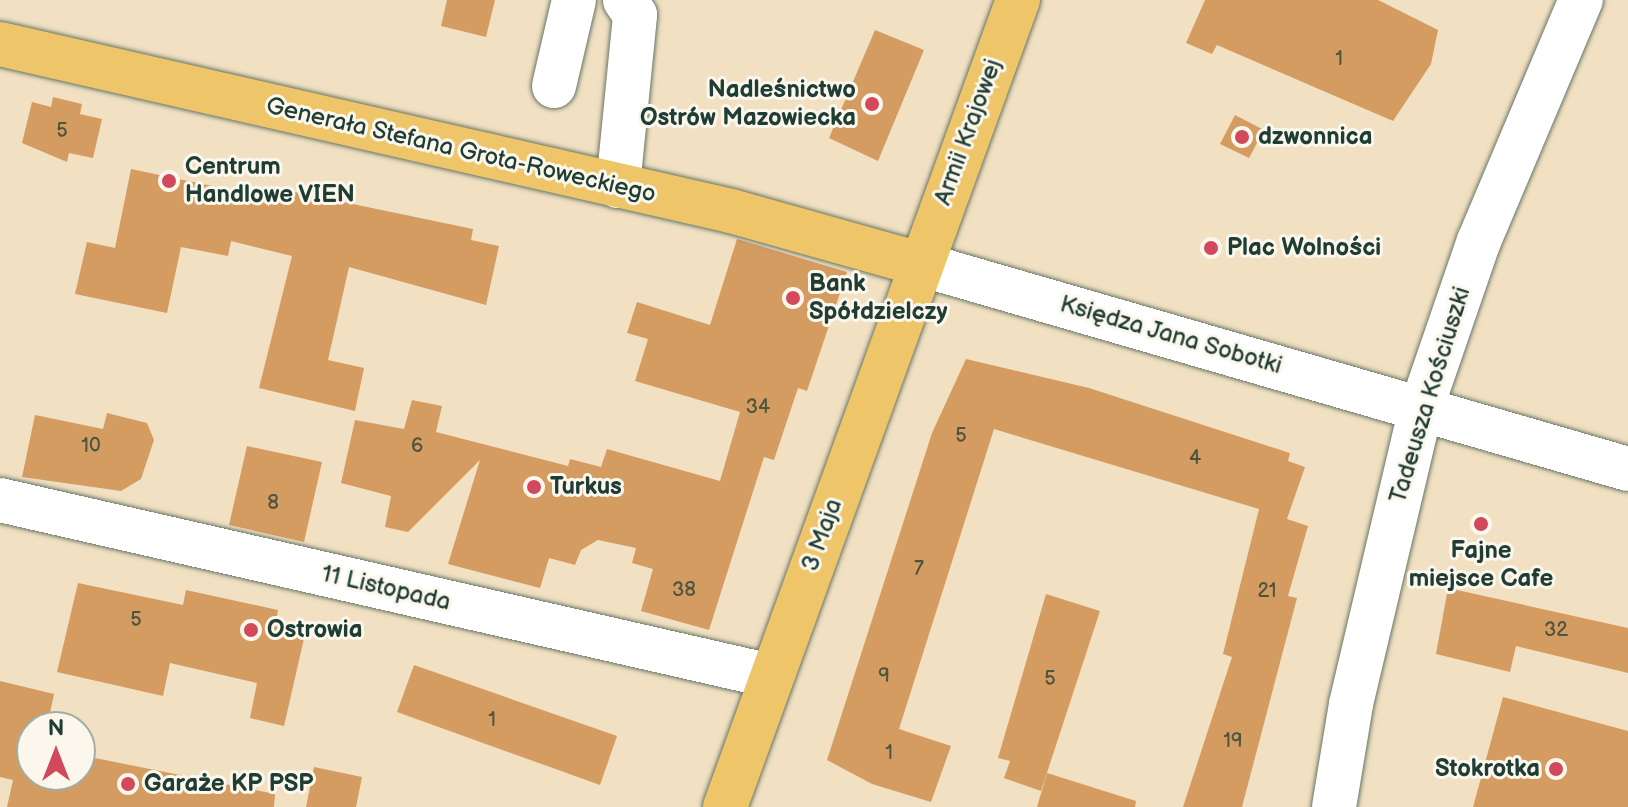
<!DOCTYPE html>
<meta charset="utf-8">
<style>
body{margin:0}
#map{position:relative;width:1628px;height:807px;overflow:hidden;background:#f1e0c2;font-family:"Balsamiq Sans",sans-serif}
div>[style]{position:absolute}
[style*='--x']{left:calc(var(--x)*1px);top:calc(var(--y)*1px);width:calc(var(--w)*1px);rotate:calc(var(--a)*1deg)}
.building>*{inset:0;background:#d59c61}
.roads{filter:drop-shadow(0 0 2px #687666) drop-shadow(0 0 2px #687666)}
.minor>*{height:44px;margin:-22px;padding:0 22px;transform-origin:22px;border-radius:22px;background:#fff}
.major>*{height:44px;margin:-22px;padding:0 22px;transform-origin:22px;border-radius:22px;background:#eec569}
.dots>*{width:22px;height:22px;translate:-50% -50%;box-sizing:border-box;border:4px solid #fbf7ec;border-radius:50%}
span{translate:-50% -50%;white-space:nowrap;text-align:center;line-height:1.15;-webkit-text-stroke:6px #fbf7ec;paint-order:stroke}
.number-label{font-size:20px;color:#4c553f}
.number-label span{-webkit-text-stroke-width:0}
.poi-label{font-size:24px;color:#1f3d34;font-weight:700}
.right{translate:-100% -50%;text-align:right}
.left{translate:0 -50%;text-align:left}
.street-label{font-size:24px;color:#1f3d34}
.north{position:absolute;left:16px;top:711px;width:80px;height:80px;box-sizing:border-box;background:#fbf7ec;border:2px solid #a3ada2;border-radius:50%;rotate:0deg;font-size:22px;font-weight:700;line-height:32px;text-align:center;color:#1f3d34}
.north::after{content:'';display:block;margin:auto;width:28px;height:36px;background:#d1495b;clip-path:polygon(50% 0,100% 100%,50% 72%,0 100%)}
</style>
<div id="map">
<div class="building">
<i style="clip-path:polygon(447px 0,495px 0,486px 37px,441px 26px)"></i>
<i style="clip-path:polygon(1205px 0,1378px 0,1438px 30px,1431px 64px,1393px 121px,1217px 45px,1212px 54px,1186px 43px)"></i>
<i style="clip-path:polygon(875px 30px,924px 50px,878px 161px,829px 138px)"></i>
<i style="clip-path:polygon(53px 97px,82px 104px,80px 114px,102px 119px,93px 158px,69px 153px,67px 162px,22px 143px,32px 102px,51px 107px)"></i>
<i style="clip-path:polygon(1235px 115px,1264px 130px,1249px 158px,1220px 144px)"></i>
<i style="clip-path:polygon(131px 169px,288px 202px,290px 191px,473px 229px,471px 240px,499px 246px,486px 305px,349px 267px,328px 360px,364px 368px,355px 411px,259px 388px,292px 256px,231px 241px,228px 256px,181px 247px,167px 313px,75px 294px,87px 242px,115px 248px)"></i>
<i style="clip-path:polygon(737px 239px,847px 272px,807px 391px,798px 388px,774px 460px,764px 457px,709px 630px,641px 611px,653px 569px,632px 563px,636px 548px,598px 540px,581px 550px,575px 565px,549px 558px,540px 588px,448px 564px,480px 460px,408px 532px,385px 527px,391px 496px,341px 483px,355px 420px,404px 429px,412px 400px,442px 406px,436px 432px,568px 466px,570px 459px,601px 467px,607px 449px,720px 481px,740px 412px,635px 381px,648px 339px,627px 333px,637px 302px,710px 325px)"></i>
<i style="clip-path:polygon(966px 359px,1089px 388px,1290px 453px,1288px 461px,1305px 467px,1287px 519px,1308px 526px,1288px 596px,1297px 598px,1242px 807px,1183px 807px,1232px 657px,1223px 654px,1259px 509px,994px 429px,899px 729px,951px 746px,931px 802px,872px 784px,827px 760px,932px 433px)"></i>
<i style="clip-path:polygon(107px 413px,147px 423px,154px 440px,141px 479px,121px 491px,22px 477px,35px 415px,103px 429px)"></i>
<i style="clip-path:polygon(247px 446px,322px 462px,304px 542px,229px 525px)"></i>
<i style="clip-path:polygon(78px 583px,183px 605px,186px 590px,278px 610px,275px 626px,305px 634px,284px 726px,250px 718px,257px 683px,170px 663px,163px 696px,57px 672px)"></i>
<i style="clip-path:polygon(1448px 588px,1628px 628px,1628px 673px,1516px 646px,1510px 672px,1436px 654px)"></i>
<i style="clip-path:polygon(1046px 594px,1100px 611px,1041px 791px,1004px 778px,1010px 761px,998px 758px)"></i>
<i style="clip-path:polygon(414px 665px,617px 736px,600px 785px,397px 712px)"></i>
<i style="clip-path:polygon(0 681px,54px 694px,47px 727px,32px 727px,32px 775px,80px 775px,80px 755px,275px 794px,274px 807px,7px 807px,13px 780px,0 777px)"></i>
<i style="clip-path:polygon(1503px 697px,1628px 731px,1628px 807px,1473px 807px)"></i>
<i style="clip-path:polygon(314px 767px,362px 777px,356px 807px,306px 807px)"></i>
<i style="clip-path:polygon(1047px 773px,1136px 801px,1135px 807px,1037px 807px)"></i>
</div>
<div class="roads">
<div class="minor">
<i style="--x:554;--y:86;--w:88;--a:-76.9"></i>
<i style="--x:618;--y:186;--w:172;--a:-84.3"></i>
<i style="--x:635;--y:15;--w:18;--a:-124"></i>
<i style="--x:920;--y:264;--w:737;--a:16.15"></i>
<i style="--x:0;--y:500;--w:791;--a:12.86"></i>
<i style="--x:1334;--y:807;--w:104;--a:-80.6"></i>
<i style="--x:1351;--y:704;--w:303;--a:-76.7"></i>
<i style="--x:1421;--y:409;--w:178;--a:-71"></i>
<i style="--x:1479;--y:241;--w:262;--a:-67.1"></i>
</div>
<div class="major">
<i style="--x:0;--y:44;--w:750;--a:12.87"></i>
<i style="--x:731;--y:211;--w:196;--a:15.7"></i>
<i style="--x:725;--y:807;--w:859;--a:-70.05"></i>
</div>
</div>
<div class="dots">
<i style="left:872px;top:104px;background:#d1495b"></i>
<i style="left:1242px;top:137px;background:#d1495b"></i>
<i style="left:169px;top:181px;background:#d1495b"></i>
<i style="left:1211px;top:248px;background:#d1495b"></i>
<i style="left:793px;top:298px;background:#d1495b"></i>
<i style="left:534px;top:487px;background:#d1495b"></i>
<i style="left:1481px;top:524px;background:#d1495b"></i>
<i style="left:251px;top:630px;background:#d1495b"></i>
<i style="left:1556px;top:769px;background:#d1495b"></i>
<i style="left:128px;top:784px;background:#d1495b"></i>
</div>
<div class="number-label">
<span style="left:1339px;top:59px">1</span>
<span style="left:62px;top:131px">5</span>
<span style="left:758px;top:407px">34</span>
<span style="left:961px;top:436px">5</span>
<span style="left:91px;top:446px">10</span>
<span style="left:417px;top:446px">6</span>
<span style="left:1195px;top:458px">4</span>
<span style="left:273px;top:503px">8</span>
<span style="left:919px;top:569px">7</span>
<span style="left:684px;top:590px">38</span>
<span style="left:1267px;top:591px">21</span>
<span style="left:136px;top:620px">5</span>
<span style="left:1556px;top:630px">32</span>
<span style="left:884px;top:676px">9</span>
<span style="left:1050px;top:679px">5</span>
<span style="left:492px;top:720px">1</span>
<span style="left:1233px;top:741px">19</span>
<span style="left:889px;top:753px">1</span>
</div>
<div class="poi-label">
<span class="right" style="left:856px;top:104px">Nadleśnictwo<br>Ostrów Mazowiecka</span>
<span class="left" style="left:1258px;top:137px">dzwonnica</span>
<span class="left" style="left:185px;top:181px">Centrum<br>Handlowe VIEN</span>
<span class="left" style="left:1227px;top:248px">Plac Wolności</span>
<span class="left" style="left:809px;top:298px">Bank<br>Spółdzielczy</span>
<span class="left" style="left:550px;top:487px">Turkus</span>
<span style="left:1481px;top:565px">Fajne<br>miejsce Cafe</span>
<span class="left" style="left:267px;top:630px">Ostrowia</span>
<span class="right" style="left:1540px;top:769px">Stokrotka</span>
<span class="left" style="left:144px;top:784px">Garaże KP PSP</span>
</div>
<div class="street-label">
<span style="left:968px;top:132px;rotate:-70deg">Armii Krajowej</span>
<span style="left:461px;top:150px;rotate:13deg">Generała Stefana Grota-Roweckiego</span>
<span style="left:1171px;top:335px;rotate:16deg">Księdza Jana Sobotki</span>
<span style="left:1430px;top:395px;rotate:-73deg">Tadeusza Kościuszki</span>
<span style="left:822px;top:535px;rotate:-70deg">3 Maja</span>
<span style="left:386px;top:588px;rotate:13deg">11 Listopada</span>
</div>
<div class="north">N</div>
</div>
